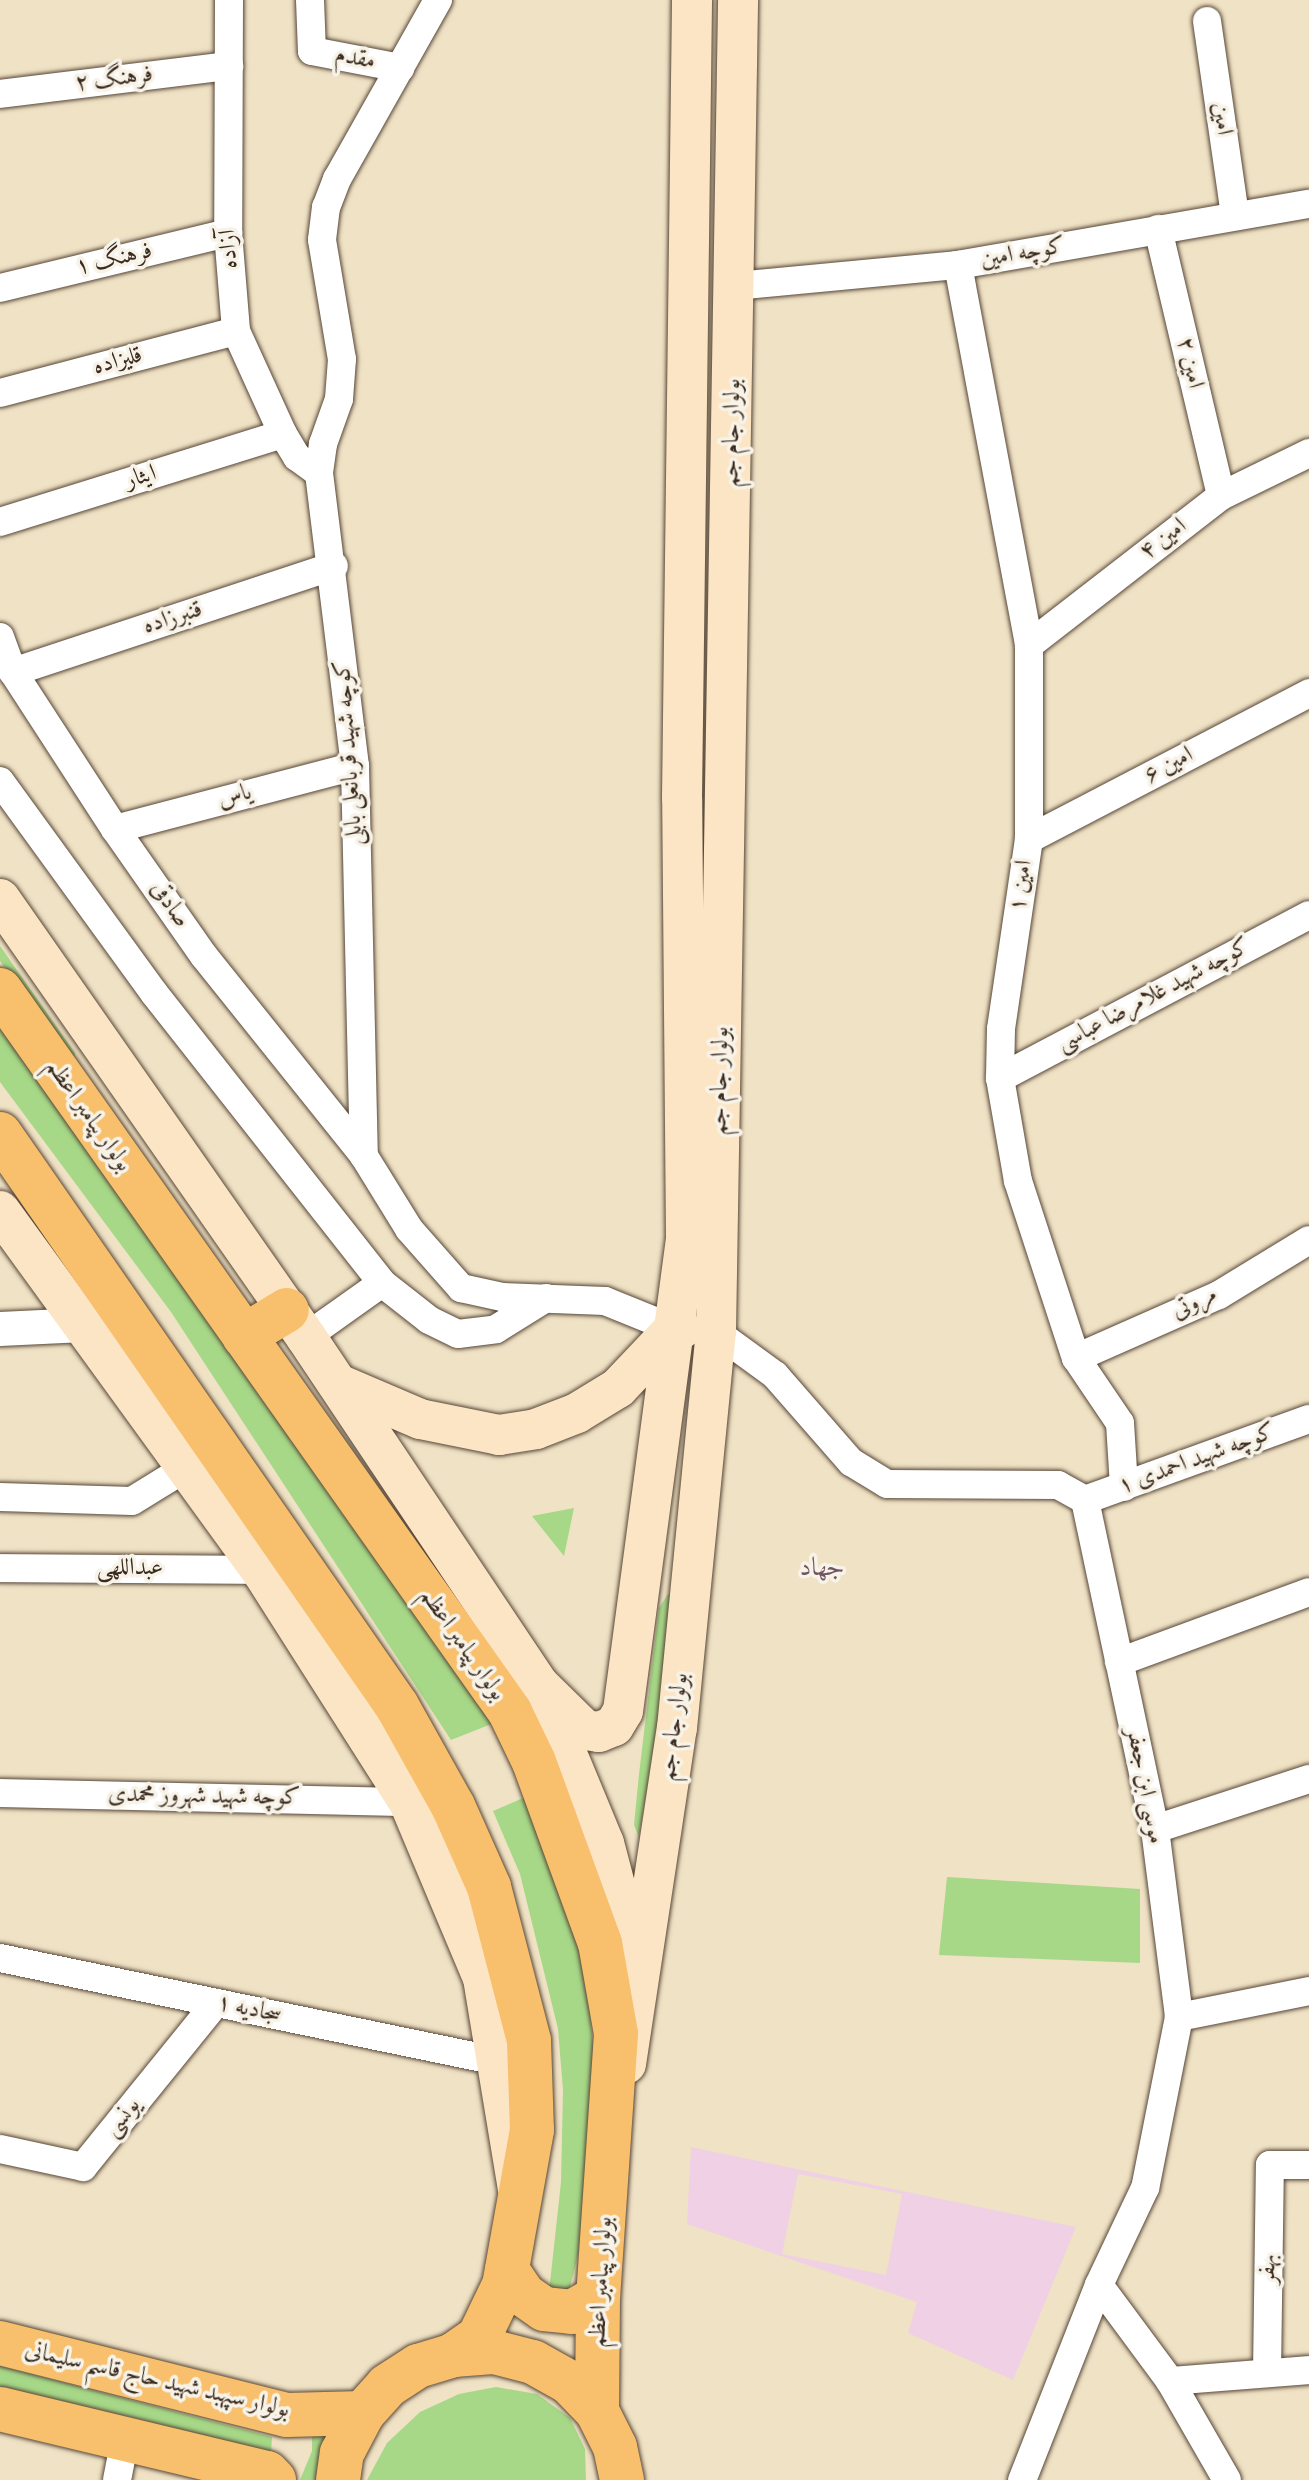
<!DOCTYPE html>
<meta charset="utf-8">
<style>
body{margin:0}
#map{position:relative;width:1309px;height:2480px;overflow:hidden;background:#f0e2c5;font-family:Vollkorn,Amiri,serif}
div>[style]{position:absolute}
[style*='--x']{left:calc(var(--x)*1px);top:calc(var(--y)*1px);width:calc(var(--w)*1px);rotate:calc(var(--a)*1deg)}
.built>*{inset:0;background:#f0d0e4}
.green>*{inset:0;background:#a6d887}
.roads{filter:drop-shadow(0 0 2px #564637) drop-shadow(0 0 2px #564637)}
.minor>*{height:28px;margin:-14px;padding:0 14px;transform-origin:14px;border-radius:14px;background:#fff}
.tertiary>*{height:34px;margin:-17px;padding:0 17px;transform-origin:17px;border-radius:17px;background:#fff}
.secondary>*{height:40px;margin:-20px;padding:0 20px;transform-origin:20px;border-radius:20px;background:#fce5c4}
.primary>*{height:44px;margin:-22px;padding:0 22px;transform-origin:22px;border-radius:22px;background:#f8bf6c}
span{translate:-50% -50%;white-space:nowrap;text-align:center;line-height:1.15;-webkit-text-stroke:7px #f7f3e8;paint-order:stroke}
.street-label{font-size:24px;color:#3b2a1e}
.neighbourhood-label{font-size:26px;color:#715561}
</style>
<div id="map">
<div class="built">
<i style="clip-path:polygon(evenodd,691px 2147px,1076px 2227px,1013px 2380px,908px 2333px,917px 2302px,687px 2224px,691px 2147px,798px 2174px,902px 2194px,886px 2275px,782px 2254px,798px 2174px)"></i>
</div>
<div class="green">
<i style="clip-path:polygon(0 946px,75px 1053px,74px 1059px,69px 1059px,0 961px)"></i>
<i style="clip-path:polygon(0 1022px,494px 1723px,451px 1740px,171px 1312px,0 1082px)"></i>
<i style="clip-path:polygon(574px 1508px,564px 1556px,532px 1516px)"></i>
<i style="clip-path:polygon(668px 1594px,679px 1600px,639px 1837px,634px 1825px,639px 1774px,659px 1608px)"></i>
<i style="clip-path:polygon(528px 1796px,576px 1938px,588px 1992px,597px 2089px,586px 2224px,568px 2295px,549px 2292px,561px 2182px,563px 2090px,558px 2029px,520px 1874px,493px 1811px)"></i>
<i style="clip-path:polygon(947px 1877px,1140px 1889px,1140px 1963px,939px 1955px)"></i>
<i style="clip-path:polygon(0 2366px,272px 2437px,271px 2454px,0 2388px)"></i>
<i style="clip-path:polygon(496px 2387px,537px 2394px,570px 2418px,585px 2449px,586px 2480px,367px 2480px,387px 2443px,420px 2412px,459px 2394px)"></i>
<i style="clip-path:polygon(312px 2429px,333px 2432px,320px 2480px,300px 2480px,312px 2451px)"></i>
</div>
<div class="roads">
<div class="minor">
<i style="--x:229;--y:0;--w:233;--a:90.2"></i>
<i style="--x:228;--y:233;--w:98;--a:85.3"></i>
<i style="--x:236;--y:331;--w:113;--a:65.5"></i>
<i style="--x:283;--y:434;--w:27;--a:59"></i>
<i style="--x:297;--y:457;--w:27;--a:36"></i>
<i style="--x:310;--y:0;--w:51;--a:87.8"></i>
<i style="--x:312;--y:51;--w:90;--a:10.9"></i>
<i style="--x:438;--y:0;--w:206;--a:119.4"></i>
<i style="--x:337;--y:179;--w:30;--a:111"></i>
<i style="--x:326;--y:207;--w:33;--a:97"></i>
<i style="--x:322;--y:240;--w:121;--a:80.5"></i>
<i style="--x:342;--y:359;--w:40;--a:94.3"></i>
<i style="--x:339;--y:399;--w:48;--a:109.6"></i>
<i style="--x:323;--y:444;--w:29;--a:98"></i>
<i style="--x:319;--y:473;--w:295;--a:83"></i>
<i style="--x:355;--y:766;--w:390;--a:88.7"></i>
<i style="--x:364;--y:1156;--w:86;--a:58.3"></i>
<i style="--x:409;--y:1229;--w:79;--a:48.6"></i>
<i style="--x:461;--y:1288;--w:42;--a:12.4"></i>
<i style="--x:502;--y:1297;--w:103;--a:2.2"></i>
<i style="--x:605;--y:1301;--w:74;--a:22.1"></i>
<i style="--x:1207;--y:21;--w:197;--a:81.8"></i>
<i style="--x:0;--y:94;--w:231;--a:-7"></i>
<i style="--x:1158;--y:229;--w:274;--a:76.7"></i>
<i style="--x:958;--y:265;--w:387;--a:79.4"></i>
<i style="--x:1029;--y:645;--w:194;--a:90"></i>
<i style="--x:1029;--y:839;--w:192;--a:98.4"></i>
<i style="--x:1001;--y:1029;--w:49;--a:91.2"></i>
<i style="--x:1000;--y:1078;--w:105;--a:80.1"></i>
<i style="--x:1018;--y:1181;--w:186;--a:71.9"></i>
<i style="--x:1076;--y:1358;--w:78;--a:55.9"></i>
<i style="--x:1120;--y:1423;--w:64;--a:86.4"></i>
<i style="--x:735;--y:286;--w:224;--a:-5.4"></i>
<i style="--x:958;--y:265;--w:356;--a:-9.9"></i>
<i style="--x:0;--y:288;--w:235;--a:-13.6"></i>
<i style="--x:0;--y:393;--w:244;--a:-14.7"></i>
<i style="--x:0;--y:522;--w:296;--a:-17.3"></i>
<i style="--x:0;--y:637;--w:37;--a:70"></i>
<i style="--x:13;--y:672;--w:187;--a:57"></i>
<i style="--x:115;--y:829;--w:155;--a:55"></i>
<i style="--x:204;--y:956;--w:256;--a:51.3"></i>
<i style="--x:1029;--y:645;--w:243;--a:-37.8"></i>
<i style="--x:1221;--y:496;--w:98;--a:-26"></i>
<i style="--x:13;--y:672;--w:338;--a:-18.3"></i>
<i style="--x:0;--y:781;--w:262;--a:54"></i>
<i style="--x:154;--y:993;--w:369;--a:51.8"></i>
<i style="--x:382;--y:1283;--w:60;--a:38.2"></i>
<i style="--x:429;--y:1320;--w:32;--a:26"></i>
<i style="--x:458;--y:1334;--w:38;--a:-7"></i>
<i style="--x:496;--y:1329;--w:59;--a:-31.8"></i>
<i style="--x:115;--y:829;--w:248;--a:-14.7"></i>
<i style="--x:1029;--y:839;--w:316;--a:-27.5"></i>
<i style="--x:1000;--y:1078;--w:349;--a:-27.8"></i>
<i style="--x:716;--y:1332;--w:73;--a:36.1"></i>
<i style="--x:775;--y:1375;--w:116;--a:48.9"></i>
<i style="--x:851;--y:1462;--w:42;--a:31.4"></i>
<i style="--x:887;--y:1484;--w:171;--a:0.3"></i>
<i style="--x:1058;--y:1485;--w:31;--a:29"></i>
<i style="--x:1085;--y:1500;--w:336;--a:78"></i>
<i style="--x:1155;--y:1829;--w:190;--a:82.7"></i>
<i style="--x:1179;--y:2017;--w:174;--a:101.2"></i>
<i style="--x:1145;--y:2188;--w:107;--a:115.4"></i>
<i style="--x:1099;--y:2285;--w:210;--a:111.5"></i>
<i style="--x:306;--y:1337;--w:93;--a:-35.4"></i>
<i style="--x:1076;--y:1358;--w:156;--a:-23.8"></i>
<i style="--x:1219;--y:1295;--w:105;--a:-31.4"></i>
<i style="--x:0;--y:1497;--w:132;--a:1.7"></i>
<i style="--x:132;--y:1501;--w:61;--a:-31.6"></i>
<i style="--x:1085;--y:1500;--w:238;--a:-19.9"></i>
<i style="--x:0;--y:1568;--w:261;--a:0.4"></i>
<i style="--x:1119;--y:1662;--w:202;--a:-20.2"></i>
<i style="--x:0;--y:1793;--w:409;--a:1.3"></i>
<i style="--x:1155;--y:1829;--w:162;--a:-18"></i>
<i style="--x:0;--y:1958;--w:508;--a:11.71"></i>
<i style="--x:1179;--y:2017;--w:133;--a:-11.3"></i>
<i style="--x:0;--y:2149;--w:85;--a:12.2"></i>
<i style="--x:83;--y:2167;--w:211;--a:-51"></i>
<i style="--x:1099;--y:2285;--w:119;--a:53.5"></i>
<i style="--x:1170;--y:2381;--w:114;--a:60.1"></i>
<i style="--x:1267;--y:2373;--w:208;--a:-89.2"></i>
<i style="--x:1270;--y:2165;--w:39;--a:0"></i>
<i style="--x:1170;--y:2381;--w:139;--a:-4.5"></i>
<i style="--x:117;--y:2480;--w:42;--a:-79"></i>
</div>
<div class="tertiary">
<i style="--x:0;--y:1329;--w:84;--a:-2.7"></i>
</div>
<div class="secondary">
<i style="--x:0;--y:899;--w:534;--a:55.06"></i>
<i style="--x:306;--y:1337;--w:417;--a:56.2"></i>
<i style="--x:538;--y:1684;--w:172;--a:67.5"></i>
<i style="--x:604;--y:1843;--w:122;--a:75.3"></i>
<i style="--x:0;--y:1211;--w:444;--a:54"></i>
<i style="--x:261;--y:1570;--w:275;--a:57.5"></i>
<i style="--x:409;--y:1802;--w:191;--a:67.2"></i>
<i style="--x:483;--y:1978;--w:214;--a:80.6"></i>
<i style="--x:338;--y:1384;--w:89;--a:23.1"></i>
<i style="--x:420;--y:1419;--w:81;--a:11.4"></i>
<i style="--x:499;--y:1435;--w:37;--a:-9"></i>
<i style="--x:536;--y:1429;--w:44;--a:-21.3"></i>
<i style="--x:577;--y:1413;--w:48;--a:-31.4"></i>
<i style="--x:618;--y:1388;--w:81;--a:-46.5"></i>
<i style="--x:674;--y:1329;--w:7;--a:0"></i>
<i style="--x:538;--y:1684;--w:66;--a:44.4"></i>
<i style="--x:585;--y:1730;--w:14;--a:8"></i>
<i style="--x:599;--y:1732;--w:16;--a:-22"></i>
<i style="--x:614;--y:1726;--w:17;--a:-59"></i>
<i style="--x:623;--y:1711;--w:476;--a:-82.4"></i>
<i style="--x:686;--y:1239;--w:441;--a:-90.5"></i>
<i style="--x:682;--y:798;--w:798;--a:-89.28"></i>
<i style="--x:626;--y:2064;--w:340;--a:-81.4"></i>
<i style="--x:677;--y:1728;--w:398;--a:-84.4"></i>
<i style="--x:716;--y:1332;--w:1332;--a:-89.05"></i>
</div>
<div class="primary">
<i style="--x:0;--y:990;--w:884;--a:54.76"></i>
<i style="--x:510;--y:1712;--w:55;--a:64.4"></i>
<i style="--x:534;--y:1762;--w:193;--a:70"></i>
<i style="--x:600;--y:1943;--w:92;--a:80"></i>
<i style="--x:616;--y:2034;--w:264;--a:93.9"></i>
<i style="--x:598;--y:2297;--w:114;--a:90.5"></i>
<i style="--x:0;--y:1134;--w:696;--a:55.24"></i>
<i style="--x:397;--y:1706;--w:115;--a:60.8"></i>
<i style="--x:453;--y:1806;--w:89;--a:66"></i>
<i style="--x:489;--y:1887;--w:159;--a:75.4"></i>
<i style="--x:529;--y:2041;--w:89;--a:88.1"></i>
<i style="--x:532;--y:2130;--w:158;--a:100.2"></i>
<i style="--x:504;--y:2285;--w:58;--a:115.7"></i>
<i style="--x:479;--y:2337;--w:32;--a:145"></i>
<i style="--x:244;--y:1336;--w:50;--a:-31.2"></i>
<i style="--x:507;--y:2270;--w:30;--a:56"></i>
<i style="--x:524;--y:2295;--w:24;--a:35"></i>
<i style="--x:544;--y:2309;--w:28;--a:6"></i>
<i style="--x:572;--y:2312;--w:30;--a:-30"></i>
<i style="--x:0;--y:2343;--w:296;--a:14.1"></i>
<i style="--x:287;--y:2415;--w:76;--a:-1.5"></i>
<i style="--x:0;--y:2409;--w:275;--a:13.5"></i>
<i style="--x:267;--y:2473;--w:10;--a:45"></i>
<i style="--x:338;--y:2480;--w:27;--a:-82"></i>
<i style="--x:342;--y:2453;--w:45;--a:-62.3"></i>
<i style="--x:363;--y:2413;--w:36;--a:-48"></i>
<i style="--x:387;--y:2386;--w:37;--a:-33"></i>
<i style="--x:418;--y:2366;--w:37;--a:-17"></i>
<i style="--x:453;--y:2355;--w:41;--a:-4.2"></i>
<i style="--x:494;--y:2352;--w:40;--a:14.4"></i>
<i style="--x:533;--y:2362;--w:41;--a:29.1"></i>
<i style="--x:569;--y:2382;--w:40;--a:46"></i>
<i style="--x:597;--y:2411;--w:40;--a:63.4"></i>
<i style="--x:615;--y:2447;--w:34;--a:78"></i>
</div>
</div>
<div class="street-label">
<span style="left:355px;top:59px;rotate:11deg">مقدم</span>
<span style="left:114px;top:80px;rotate:-7deg">فرهنگ ۲</span>
<span style="left:1221px;top:119px;rotate:82deg">امین</span>
<span style="left:230px;top:249px;rotate:-93deg">آزاده</span>
<span style="left:1023px;top:254px;rotate:-10deg">کوچه امین</span>
<span style="left:114px;top:260px;rotate:-13deg">فرهنگ ۱</span>
<span style="left:118px;top:362px;rotate:-15deg">قلیزاده</span>
<span style="left:1189px;top:363px;rotate:77deg">امین ۲</span>
<span style="left:733px;top:433px;rotate:-89deg">بولوار جام جم</span>
<span style="left:141px;top:478px;rotate:-17deg">ایثار</span>
<span style="left:1164px;top:540px;rotate:-38deg">امین ۴</span>
<span style="left:173px;top:619px;rotate:-18deg">قنبرزاده</span>
<span style="left:350px;top:753px;rotate:-94deg">کوچه شهید قربانعلی بابلی</span>
<span style="left:1169px;top:766px;rotate:-28deg">امین ۶</span>
<span style="left:235px;top:797px;rotate:-15deg">یاس</span>
<span style="left:1022px;top:886px;rotate:-82deg">امین ۱</span>
<span style="left:169px;top:905px;rotate:55deg">صادقی</span>
<span style="left:1154px;top:996px;rotate:-28deg">کوچه شهید غلامرضا عباسی</span>
<span style="left:721px;top:1081px;rotate:-89deg">بولوار جام جم</span>
<span style="left:88px;top:1116px;rotate:55deg">بولوار پیامبر اعظم</span>
<span style="left:1195px;top:1304px;rotate:-25deg">مروتی</span>
<span style="left:1197px;top:1460px;rotate:-20deg">کوچه شهید احمدی ۱</span>
<span style="left:130px;top:1569px">عبداللهی</span>
<span style="left:462px;top:1645px;rotate:55deg">بولوار پیامبر اعظم</span>
<span style="left:675px;top:1727px;rotate:-83deg">بولوار جام جم</span>
<span style="left:1144px;top:1786px;rotate:79deg">موسی ابن جعفر</span>
<span style="left:204px;top:1797px;rotate:1deg">کوچه شهید شهروز محمدی</span>
<span style="left:249px;top:2010px;rotate:12deg">سجادیه ۱</span>
<span style="left:123px;top:2118px;rotate:-51deg">یونسی</span>
<span style="left:1269px;top:2269px;rotate:-89deg">بهفر</span>
<span style="left:602px;top:2282px;rotate:-87deg">بولوار پیامبر اعظم</span>
<span style="left:157px;top:2381px;rotate:13deg">بولوار سپهبد شهید حاج قاسم سلیمانی</span>
</div>
<div class="neighbourhood-label">
<span style="left:822px;top:1569px">جهاد</span>
</div>
</div>
